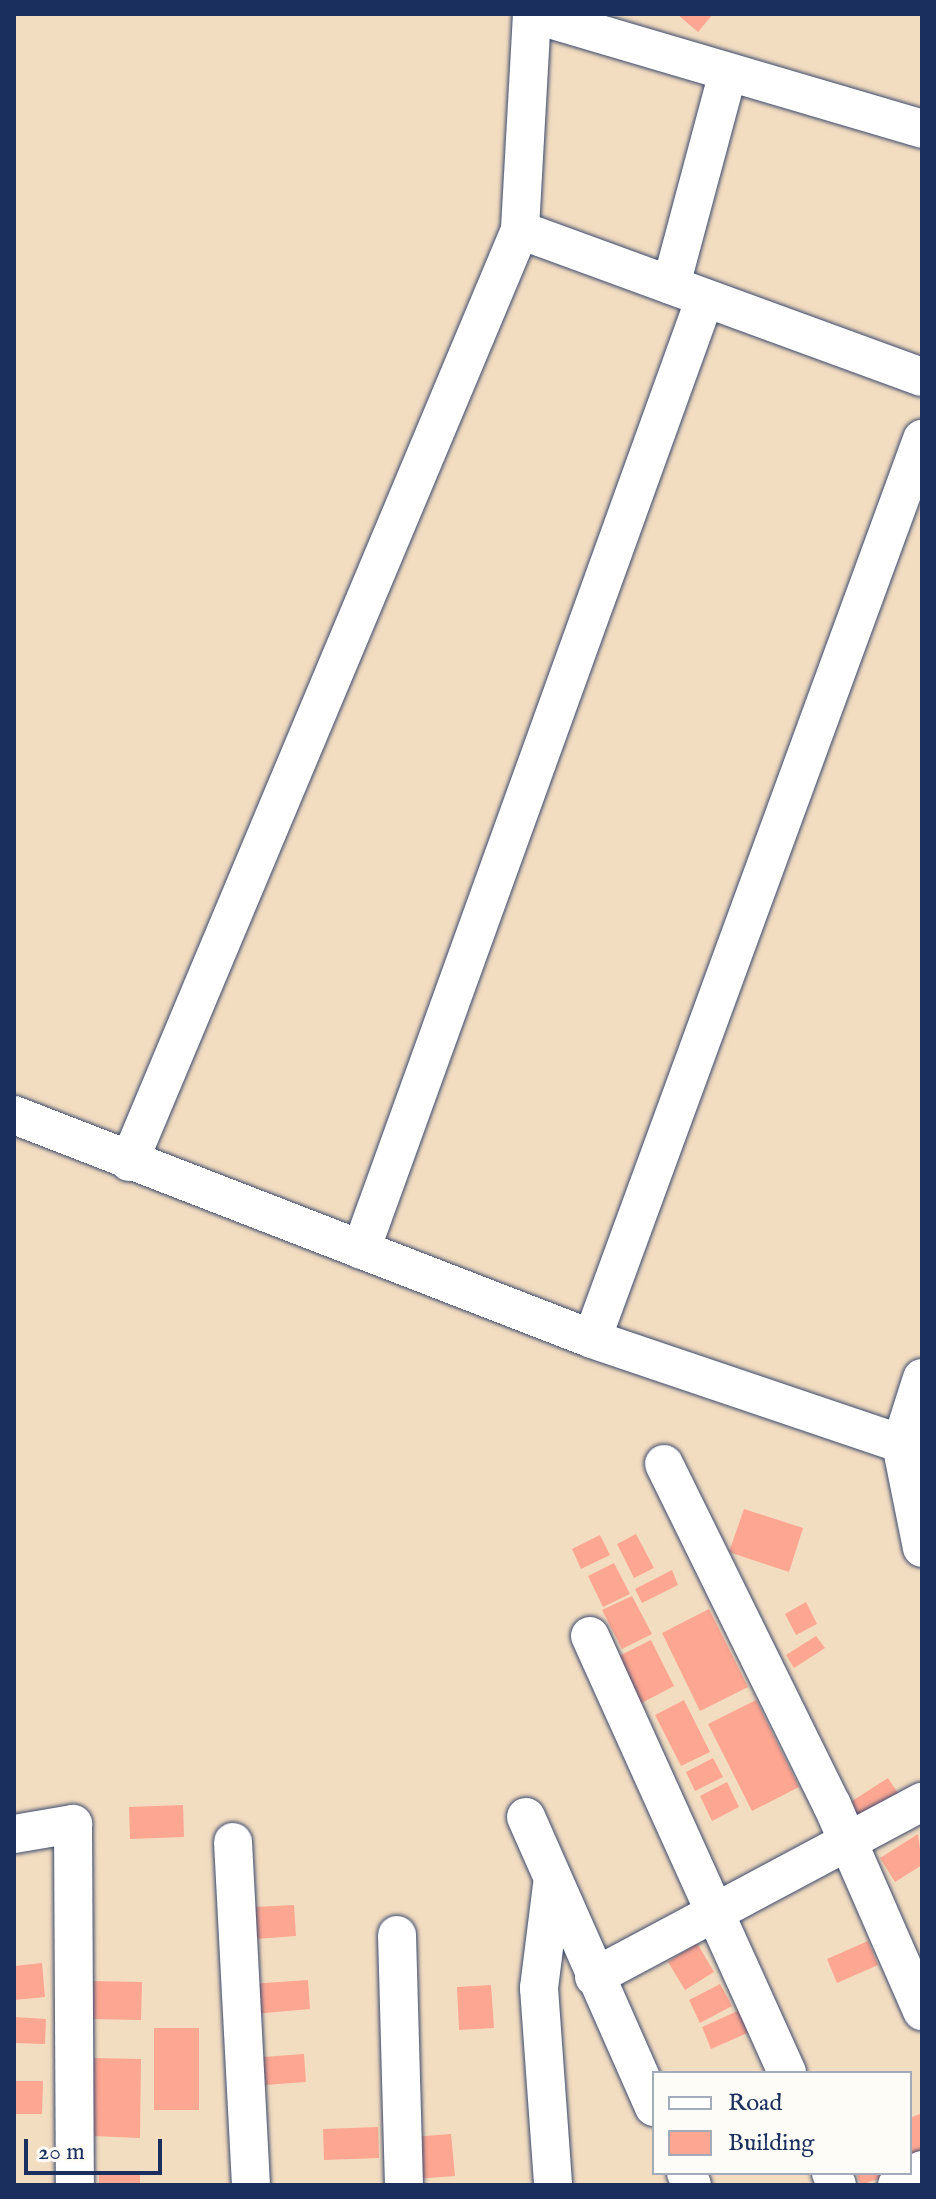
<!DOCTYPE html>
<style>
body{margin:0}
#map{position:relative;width:936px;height:2199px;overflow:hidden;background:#f3ddc0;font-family:"IM FELL English",serif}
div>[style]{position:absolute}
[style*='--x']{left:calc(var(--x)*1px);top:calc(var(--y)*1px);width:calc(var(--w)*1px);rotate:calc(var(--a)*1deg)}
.building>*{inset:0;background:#fda692}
.roads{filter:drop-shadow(0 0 2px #3b496d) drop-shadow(0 0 2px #3b496d)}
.street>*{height:38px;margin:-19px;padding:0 19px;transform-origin:19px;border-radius:19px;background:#fff}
span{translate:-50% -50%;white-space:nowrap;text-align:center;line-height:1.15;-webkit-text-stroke:8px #fdfcf7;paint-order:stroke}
.frame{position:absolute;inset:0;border:16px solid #1b2f5e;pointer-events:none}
.legend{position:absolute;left:652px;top:2071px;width:260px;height:104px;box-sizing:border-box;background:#fdfcf7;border:2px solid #a3aaba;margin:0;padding:10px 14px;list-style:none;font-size:24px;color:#1b2f5e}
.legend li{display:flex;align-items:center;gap:16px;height:40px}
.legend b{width:40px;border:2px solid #a3aaba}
.scale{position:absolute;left:24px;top:2139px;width:138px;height:36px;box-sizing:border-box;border:4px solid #1b2f5e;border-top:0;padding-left:10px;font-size:24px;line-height:28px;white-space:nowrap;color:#1b2f5e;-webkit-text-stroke:6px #fdfcf7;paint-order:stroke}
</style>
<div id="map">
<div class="building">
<i style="clip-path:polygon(677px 14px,713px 14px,698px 32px)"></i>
<i style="clip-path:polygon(744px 1509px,803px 1528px,789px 1572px,729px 1552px)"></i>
<i style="clip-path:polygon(636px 1534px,654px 1568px,634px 1578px,617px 1544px)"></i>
<i style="clip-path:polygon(600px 1535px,610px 1555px,581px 1569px,572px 1549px)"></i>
<i style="clip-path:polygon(614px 1563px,630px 1594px,603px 1607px,588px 1576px)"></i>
<i style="clip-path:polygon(672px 1570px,678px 1585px,642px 1603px,635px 1589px)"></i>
<i style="clip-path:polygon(632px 1596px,652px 1634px,622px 1649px,602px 1610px)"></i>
<i style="clip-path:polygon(806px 1602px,817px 1624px,796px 1635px,785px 1614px)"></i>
<i style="clip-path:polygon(709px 1609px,748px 1687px,700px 1711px,662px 1633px)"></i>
<i style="clip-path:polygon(816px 1636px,825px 1648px,794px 1668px,786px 1655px)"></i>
<i style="clip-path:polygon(651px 1640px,674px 1686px,636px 1706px,613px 1659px)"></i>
<i style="clip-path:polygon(684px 1700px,710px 1752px,681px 1766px,655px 1715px)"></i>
<i style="clip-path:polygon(756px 1700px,799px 1787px,752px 1811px,708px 1724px)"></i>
<i style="clip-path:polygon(713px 1758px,723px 1777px,695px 1791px,686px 1772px)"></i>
<i style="clip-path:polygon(888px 1778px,903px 1801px,863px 1827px,849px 1803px)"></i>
<i style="clip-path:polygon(727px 1782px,739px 1807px,712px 1821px,700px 1796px)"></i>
<i style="clip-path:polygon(183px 1805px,184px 1837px,130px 1839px,129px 1807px)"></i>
<i style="clip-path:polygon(918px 1834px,922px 1865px,895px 1882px,880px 1858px)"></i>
<i style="clip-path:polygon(294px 1905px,296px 1936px,256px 1939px,254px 1907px)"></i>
<i style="clip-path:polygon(868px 1941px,878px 1965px,837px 1983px,827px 1959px)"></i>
<i style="clip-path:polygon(697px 1943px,714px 1972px,685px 1990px,668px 1962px)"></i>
<i style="clip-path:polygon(42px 1963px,45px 1997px,14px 2000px,14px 1966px)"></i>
<i style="clip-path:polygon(308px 1980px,310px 2009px,253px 2014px,251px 1984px)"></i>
<i style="clip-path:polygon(91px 1981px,142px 1982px,141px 2020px,90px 2019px)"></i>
<i style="clip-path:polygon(720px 1984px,732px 2006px,700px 2023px,689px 2000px)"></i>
<i style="clip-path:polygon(491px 1985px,494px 2028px,459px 2030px,457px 1987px)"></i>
<i style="clip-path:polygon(742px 2009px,752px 2031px,711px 2049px,702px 2027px)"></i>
<i style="clip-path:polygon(14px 2017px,46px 2019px,45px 2044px,14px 2043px)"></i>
<i style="clip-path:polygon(154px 2028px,199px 2028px,199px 2110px,154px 2110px)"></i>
<i style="clip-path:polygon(304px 2054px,306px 2082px,265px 2085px,263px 2057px)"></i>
<i style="clip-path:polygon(94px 2058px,141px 2059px,140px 2138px,92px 2136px)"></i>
<i style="clip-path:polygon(14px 2081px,43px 2081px,42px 2114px,14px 2114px)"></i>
<i style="clip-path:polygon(922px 2113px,922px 2151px,912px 2155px,910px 2118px)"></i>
<i style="clip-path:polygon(378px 2127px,379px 2158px,324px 2160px,323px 2129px)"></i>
<i style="clip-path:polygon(451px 2134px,455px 2176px,414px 2179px,411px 2137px)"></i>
<i style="clip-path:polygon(99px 2172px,140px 2172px,140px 2185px,99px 2185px)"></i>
<i style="clip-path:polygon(856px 2173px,894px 2173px,861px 2185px)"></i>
</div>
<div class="roads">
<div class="street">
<i style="--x:532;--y:14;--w:216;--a:93.2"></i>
<i style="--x:520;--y:230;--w:428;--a:20.1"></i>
<i style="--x:532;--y:14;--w:407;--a:16.4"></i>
<i style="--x:671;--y:285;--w:220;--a:-75"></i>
<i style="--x:14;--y:1115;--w:620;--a:21.18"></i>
<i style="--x:592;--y:1339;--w:348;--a:18.7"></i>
<i style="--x:129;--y:1162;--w:1011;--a:-67.24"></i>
<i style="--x:361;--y:1250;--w:1012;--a:-70.13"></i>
<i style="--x:592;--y:1339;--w:959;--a:-69.86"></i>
<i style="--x:922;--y:1378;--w:69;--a:107.7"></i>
<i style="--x:901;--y:1444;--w:106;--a:78.6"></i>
<i style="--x:664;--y:1464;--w:380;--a:63.8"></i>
<i style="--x:832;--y:1805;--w:225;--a:66.4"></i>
<i style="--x:590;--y:1636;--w:479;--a:65.7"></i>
<i style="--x:526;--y:1817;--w:317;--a:66.2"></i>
<i style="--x:14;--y:1834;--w:60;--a:-9.6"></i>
<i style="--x:73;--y:1824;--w:361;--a:89.7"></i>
<i style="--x:233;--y:1842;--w:343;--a:87"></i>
<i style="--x:552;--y:1885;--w:104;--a:97.2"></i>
<i style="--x:539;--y:1988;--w:197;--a:85.9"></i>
<i style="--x:397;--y:1935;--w:250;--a:88.4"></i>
<i style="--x:594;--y:1977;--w:372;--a:-28.1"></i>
<i style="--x:686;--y:2173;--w:13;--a:63"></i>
<i style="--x:831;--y:2173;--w:13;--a:63"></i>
<i style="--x:897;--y:2185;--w:29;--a:-31"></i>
</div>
</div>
<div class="frame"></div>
<ul class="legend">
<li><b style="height:10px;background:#fff"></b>Road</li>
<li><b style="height:22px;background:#fda692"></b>Building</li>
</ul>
<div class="scale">20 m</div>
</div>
